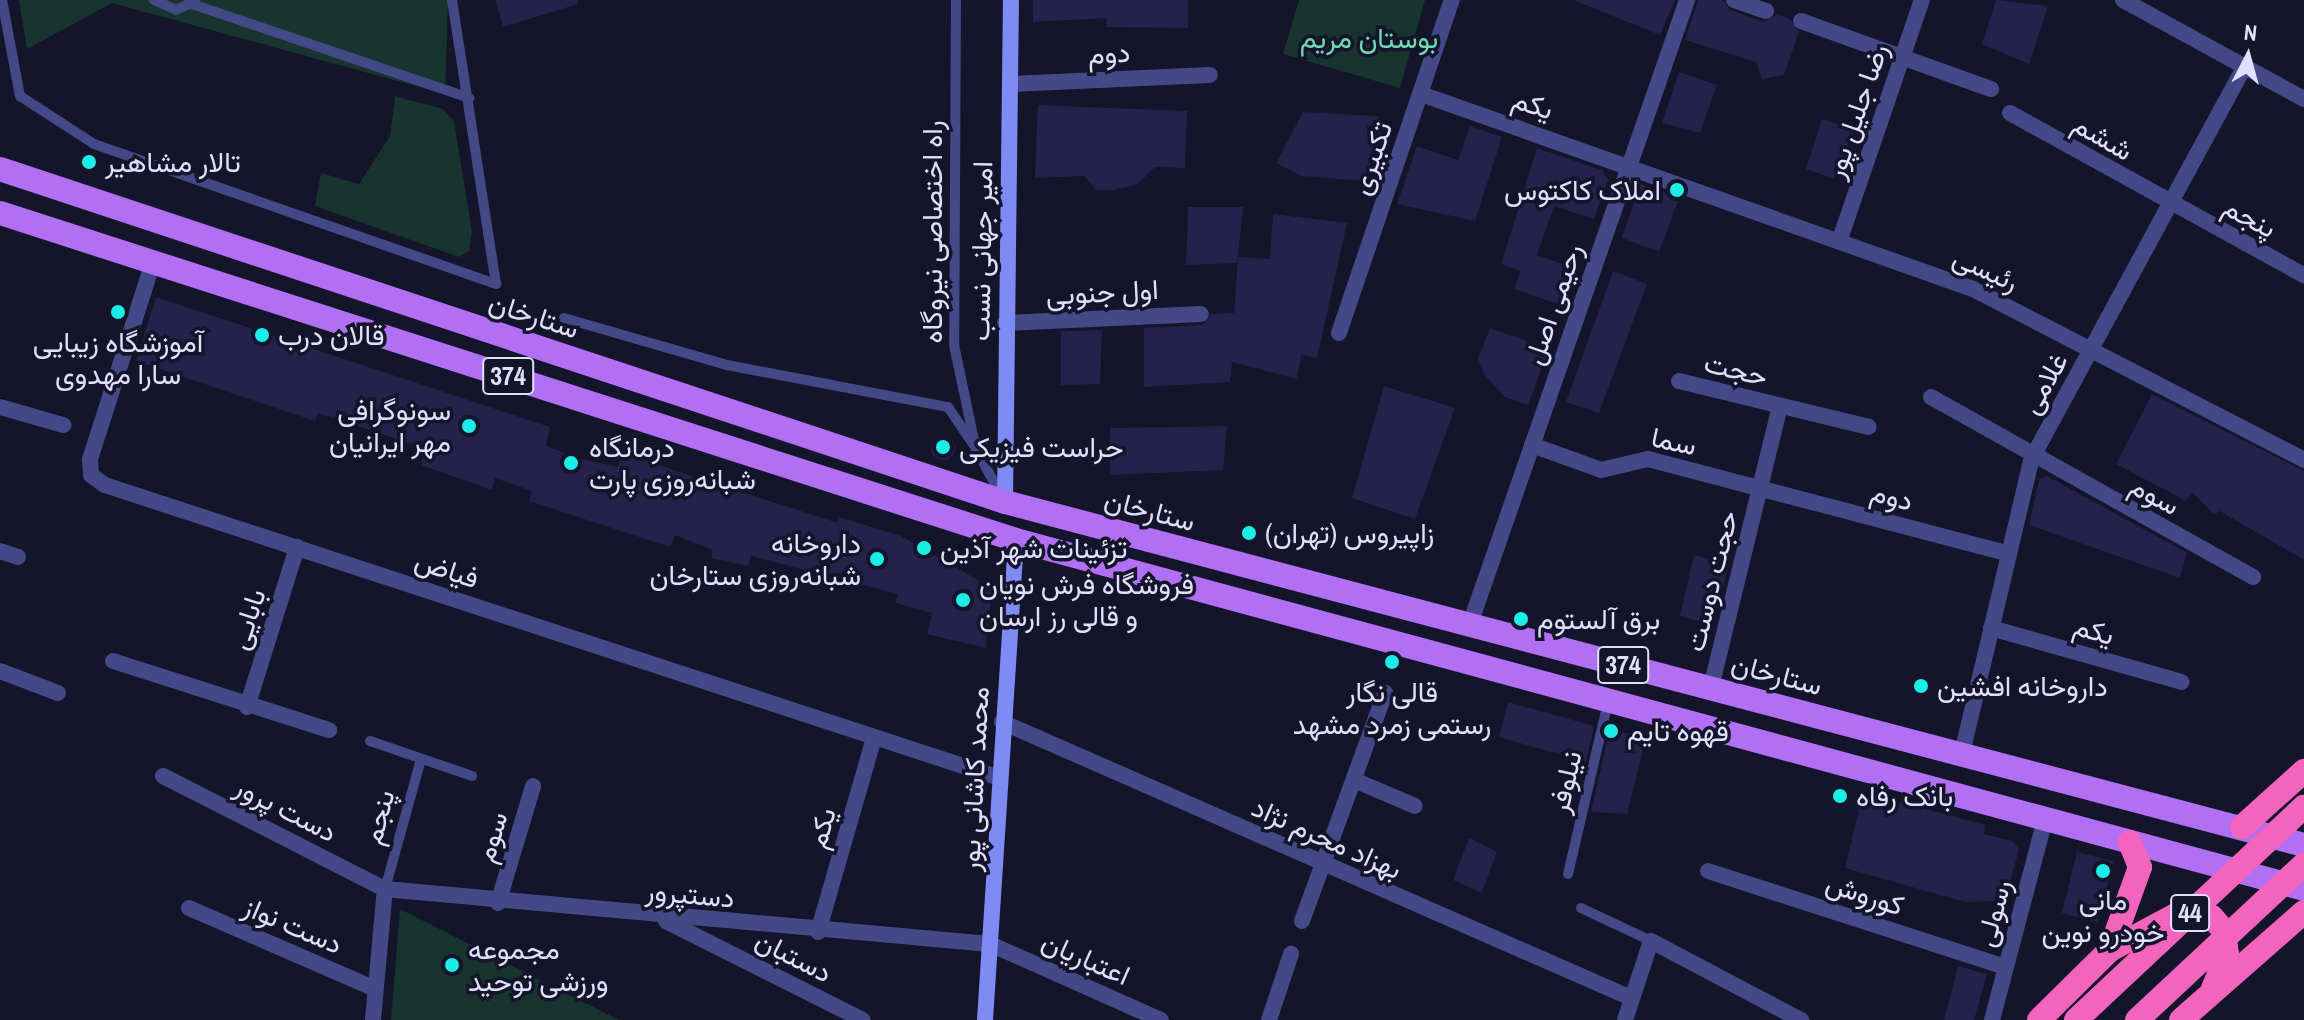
<!DOCTYPE html>
<meta charset="utf-8">
<style>
body{margin:0}
#map{position:relative;width:2304px;height:1020px;overflow:hidden;background:#14142b;font-family:"Archivo Narrow",Vazirmatn,sans-serif}
div>[style]{position:absolute}
[style*='--x']{left:calc(var(--x)*1px);top:calc(var(--y)*1px);width:calc(var(--w)*1px);rotate:calc(var(--a)*1deg)}
.green>*{inset:0;background:#17342f}
.building>*{inset:0;background:#24214a}
.round{border-radius:50%}
.lane>*{height:10px;margin:-5px;padding:0 5px;transform-origin:5px;border-radius:5px;background:#424986}
.street>*{height:16px;margin:-8px;padding:0 8px;transform-origin:8px;border-radius:8px;background:#424986}
.secondary>*{height:16px;margin:-8px;padding:0 8px;transform-origin:8px;border-radius:8px;background:#7e8bf5}
.primary>*{height:24px;margin:-12px;padding:0 12px;transform-origin:12px;border-radius:12px;background:#b16ff4}
.highway>*{height:24px;margin:-12px;padding:0 12px;transform-origin:12px;border-radius:12px;background:#f364bc}
.highway-bridge>*{height:24px;margin:-12px;padding:0 12px;transform-origin:12px;border-radius:12px;background:#f364bc}
.dots>*{width:22px;height:22px;translate:-50% -50%;box-sizing:border-box;border:4px solid #14142b;border-radius:50%}
span{translate:-50% -50%;white-space:nowrap;text-align:center;line-height:1.15;-webkit-text-stroke:7px #14142b;paint-order:stroke}
.shield-label span{padding:2px 6px;background:#14142b;border:2px solid;border-radius:6px;-webkit-text-stroke-width:0}
.shield-label{font-size:26px;color:#e0e0fd;font-weight:700}
.park-label{font-size:28px;color:#6fd9b1}
.street-label{font-size:28px;color:#e0e0fd}
.poi-label{font-size:28px;color:#e0e0fd}
.left{translate:0 -50%;text-align:left}
.right{translate:-100% -50%;text-align:right}
.north{position:absolute;left:2208px;top:16px;width:80px;height:80px;-webkit-text-stroke:6px #14142b;paint-order:stroke;rotate:6deg;font-size:22px;font-weight:700;line-height:32px;text-align:center;color:#e0e0fd}
.north::after{content:'';display:block;margin:auto;width:28px;height:36px;background:#e0e0fd;clip-path:polygon(50% 0,100% 100%,50% 72%,0 100%)}
</style>
<div id="map">
<div class="green">
<i style="clip-path:polygon(19px 0,448px 0,445px 94px,112px 3px,27px 49px)"></i>
<i style="clip-path:polygon(1299px 0,1425px 0,1400px 88px,1283px 54px)"></i>
<i style="clip-path:polygon(395px 96px,443px 109px,454px 121px,472px 231px,469px 251px,459px 257px,315px 206px,321px 173px,359px 184px,390px 136px)"></i>
<i style="clip-path:polygon(400px 909px,619px 1020px,391px 1020px)"></i>
</div>
<div class="building">
<i style="clip-path:polygon(495px 0,577px 0,578px 4px,503px 27px)"></i>
<i style="clip-path:polygon(1033px 0,1188px 0,1188px 28px,1106px 27px,1107px 18px,1033px 22px)"></i>
<i style="clip-path:polygon(1573px 0,1675px 0,1660px 35px)"></i>
<i style="clip-path:polygon(1698px 0,1723px 0,1730px 10px,1763px 22px,1777px 14px,1790px 19px,1799px 32px,1784px 75px,1762px 79px,1756px 62px,1685px 40px)"></i>
<i style="clip-path:polygon(1996px 0,2048px 6px,2029px 64px,1982px 44px)"></i>
<i style="clip-path:polygon(1679px 72px,1717px 85px,1700px 133px,1662px 123px)"></i>
<i style="clip-path:polygon(1038px 105px,1187px 111px,1185px 168px,1155px 167px,1138px 184px,1114px 190px,1096px 190px,1084px 176px,1035px 178px)"></i>
<i style="clip-path:polygon(1303px 112px,1377px 116px,1383px 128px,1364px 181px,1302px 176px,1276px 163px)"></i>
<i style="clip-path:polygon(1822px 119px,1854px 130px,1835px 179px,1806px 169px)"></i>
<i style="clip-path:polygon(1470px 126px,1502px 137px,1475px 221px,1397px 204px,1417px 146px,1458px 160px)"></i>
<i style="clip-path:polygon(1537px 148px,1602px 170px,1608px 180px,1594px 219px,1554px 206px,1537px 255px,1574px 268px,1561px 305px,1514px 289px,1521px 271px,1501px 264px)"></i>
<i style="clip-path:polygon(1640px 184px,1679px 198px,1659px 252px,1622px 238px)"></i>
<i style="clip-path:polygon(1188px 207px,1243px 207px,1237px 263px,1186px 265px)"></i>
<i style="clip-path:polygon(1273px 214px,1347px 223px,1317px 358px,1301px 355px,1297px 379px,1232px 362px,1230px 382px,1144px 387px,1144px 328px,1202px 325px,1212px 314px,1234px 313px,1238px 257px,1270px 259px)"></i>
<i style="clip-path:polygon(1613px 271px,1647px 284px,1599px 413px,1566px 402px)"></i>
<i style="clip-path:polygon(156px 297px,550px 427px,546px 446px,581px 459px,618px 467px,621px 453px,838px 523px,839px 517px,901px 536px,992px 588px,986px 648px,927px 634px,932px 613px,896px 603px,898px 594px,751px 556px,748px 566px,712px 558px,712px 550px,675px 535px,670px 547px,529px 501px,532px 491px,495px 478px,492px 490px,421px 465px,425px 448px,318px 413px,315px 421px,136px 361px)"></i>
<i style="clip-path:polygon(1490px 328px,1549px 349px,1528px 405px,1505px 397px,1484px 374px,1478px 359px)"></i>
<i style="clip-path:polygon(1102px 330px,1100px 384px,1061px 385px,1061px 331px)"></i>
<i style="clip-path:polygon(1384px 386px,1455px 408px,1415px 519px,1352px 498px)"></i>
<i style="clip-path:polygon(2152px 394px,2304px 471px,2304px 560px,2220px 511px,2214px 514px,2192px 492px,2186px 501px,2116px 464px)"></i>
<i style="clip-path:polygon(1227px 426px,1223px 470px,1110px 475px,1110px 428px)"></i>
<i class="round" style="left:931px;top:436px;width:24px;height:24px"></i>
<i style="clip-path:polygon(2047px 476px,2187px 553px,2180px 578px,2029px 525px,2039px 479px)"></i>
<i style="clip-path:polygon(1694px 555px,1729px 564px,1713px 625px,1680px 616px)"></i>
<i style="clip-path:polygon(1508px 702px,1594px 726px,1586px 762px,1499px 737px)"></i>
<i style="clip-path:polygon(1610px 729px,1646px 738px,1627px 814px,1591px 812px)"></i>
<i style="clip-path:polygon(1863px 792px,1985px 825px,1984px 834px,2012px 841px,2019px 849px,2005px 901px,1965px 902px,1845px 868px)"></i>
<i style="clip-path:polygon(1469px 838px,1497px 852px,1482px 893px,1453px 880px)"></i>
<i style="clip-path:polygon(2077px 852px,2114px 861px,2097px 922px,2062px 913px)"></i>
<i style="clip-path:polygon(1958px 966px,1987px 974px,1974px 1020px,1944px 1020px)"></i>
</div>
<div class="lane">
<i style="--x:2;--y:0;--w:98;--a:79.4"></i>
<i style="--x:20;--y:96;--w:88;--a:33"></i>
<i style="--x:94;--y:144;--w:426;--a:19.2"></i>
<i style="--x:496;--y:284;--w:287;--a:-98.8"></i>
<i style="--x:154;--y:0;--w:24;--a:24"></i>
<i style="--x:176;--y:10;--w:21;--a:-25"></i>
<i style="--x:956;--y:0;--w:345;--a:90.3"></i>
<i style="--x:954;--y:345;--w:106;--a:78.1"></i>
<i style="--x:976;--y:449;--w:55;--a:61.6"></i>
<i style="--x:192;--y:4;--w:293;--a:18.7"></i>
<i style="--x:564;--y:318;--w:170;--a:16.1"></i>
<i style="--x:727;--y:365;--w:225;--a:10.8"></i>
<i style="--x:948;--y:407;--w:45;--a:56"></i>
<i style="--x:370;--y:741;--w:108;--a:18.9"></i>
<i style="--x:1568;--y:874;--w:177;--a:-76.9"></i>
<i style="--x:385;--y:889;--w:135;--a:-74.5"></i>
<i style="--x:1581;--y:908;--w:77;--a:25.2"></i>
</div>
<div class="street">
<i style="--x:1734;--y:0;--w:34;--a:19"></i>
<i style="--x:2123;--y:0;--w:206;--a:28.7"></i>
<i style="--x:1801;--y:21;--w:202;--a:19.7"></i>
<i style="--x:1010;--y:84;--w:200;--a:-2.6"></i>
<i style="--x:1421;--y:94;--w:585;--a:19.46"></i>
<i style="--x:1973;--y:289;--w:373;--a:27.3"></i>
<i style="--x:2010;--y:113;--w:336;--a:28.9"></i>
<i style="--x:1840;--y:239;--w:253;--a:-71.1"></i>
<i style="--x:153;--y:262;--w:208;--a:107.7"></i>
<i style="--x:90;--y:460;--w:15;--a:86"></i>
<i style="--x:91;--y:475;--w:17;--a:36"></i>
<i style="--x:105;--y:485;--w:942;--a:18.13"></i>
<i style="--x:1005;--y:323;--w:196;--a:-2.6"></i>
<i style="--x:1339;--y:333;--w:352;--a:-71.3"></i>
<i style="--x:1679;--y:381;--w:195;--a:13.6"></i>
<i style="--x:1931;--y:397;--w:369;--a:29.2"></i>
<i style="--x:0;--y:407;--w:66;--a:15.9"></i>
<i style="--x:1532;--y:445;--w:73;--a:19.9"></i>
<i style="--x:1601;--y:470;--w:48;--a:-13.2"></i>
<i style="--x:1648;--y:459;--w:373;--a:14.7"></i>
<i style="--x:0;--y:551;--w:19;--a:18"></i>
<i style="--x:1470;--y:624;--w:661;--a:-70.82"></i>
<i style="--x:1991;--y:628;--w:198;--a:15.8"></i>
<i style="--x:113;--y:661;--w:227;--a:17.7"></i>
<i style="--x:0;--y:671;--w:62;--a:20.8"></i>
<i style="--x:1711;--y:687;--w:289;--a:-76.2"></i>
<i style="--x:247;--y:707;--w:168;--a:-72.6"></i>
<i style="--x:1002;--y:722;--w:687;--a:23.69"></i>
<i style="--x:1962;--y:753;--w:303;--a:-76.7"></i>
<i style="--x:2032;--y:458;--w:446;--a:-61.5"></i>
<i style="--x:163;--y:776;--w:249;--a:27"></i>
<i style="--x:385;--y:889;--w:607;--a:5.19"></i>
<i style="--x:990;--y:944;--w:187;--a:24"></i>
<i style="--x:1354;--y:780;--w:66;--a:23.1"></i>
<i style="--x:1708;--y:871;--w:313;--a:17.9"></i>
<i style="--x:498;--y:903;--w:122;--a:-73.3"></i>
<i style="--x:189;--y:908;--w:203;--a:23.5"></i>
<i style="--x:666;--y:921;--w:220;--a:26.7"></i>
<i style="--x:1302;--y:921;--w:243;--a:-70"></i>
<i style="--x:818;--y:932;--w:202;--a:-73.9"></i>
<i style="--x:373;--y:1020;--w:132;--a:-84.8"></i>
<i style="--x:1269;--y:1020;--w:70;--a:-71.6"></i>
<i style="--x:1625;--y:1020;--w:83;--a:-71.8"></i>
<i style="--x:1651;--y:941;--w:170;--a:27.8"></i>
<i style="--x:1992;--y:1020;--w:208;--a:-75.2"></i>
</div>
<div class="secondary">
<i style="--x:1005;--y:502;--w:502;--a:-89.32"></i>
<i style="--x:985;--y:1020;--w:481;--a:-86.3"></i>
</div>
<div class="primary">
<i style="--x:0;--y:169;--w:1059;--a:18.33"></i>
<i style="--x:1005;--y:502;--w:1344;--a:14.79"></i>
<i style="--x:0;--y:213;--w:1067;--a:17.84"></i>
<i style="--x:1016;--y:540;--w:1334;--a:15.16"></i>
</div>
<div class="highway">
<i style="--x:2242;--y:827;--w:84;--a:-42.1"></i>
<i style="--x:2110;--y:950;--w:88;--a:-70.1"></i>
<i style="--x:2140;--y:867;--w:27;--a:-112"></i>
<i style="--x:2039;--y:1020;--w:100;--a:-44.6"></i>
<i style="--x:2110;--y:950;--w:87;--a:-28"></i>
<i style="--x:2187;--y:909;--w:26;--a:18"></i>
<i style="--x:2212;--y:917;--w:18;--a:49"></i>
<i style="--x:2224;--y:931;--w:23;--a:83"></i>
<i style="--x:2227;--y:954;--w:38;--a:112"></i>
<i style="--x:2181;--y:1020;--w:164;--a:-41.3"></i>
</div>
<div class="highway-bridge">
<i style="--x:2076;--y:1020;--w:312;--a:-43.1"></i>
<i style="--x:2137;--y:1020;--w:229;--a:-43"></i>
</div>
<div class="dots">
<i style="left:89px;top:162px;background:#1beee7"></i>
<i style="left:1677px;top:190px;background:#1beee7"></i>
<i style="left:118px;top:312px;background:#1beee7"></i>
<i style="left:262px;top:335px;background:#1beee7"></i>
<i style="left:469px;top:426px;background:#1beee7"></i>
<i style="left:943px;top:447px;background:#1beee7"></i>
<i style="left:571px;top:463px;background:#1beee7"></i>
<i style="left:1249px;top:533px;background:#1beee7"></i>
<i style="left:924px;top:548px;background:#1beee7"></i>
<i style="left:877px;top:559px;background:#1beee7"></i>
<i style="left:963px;top:600px;background:#1beee7"></i>
<i style="left:1521px;top:619px;background:#1beee7"></i>
<i style="left:1392px;top:662px;background:#1beee7"></i>
<i style="left:1921px;top:686px;background:#1beee7"></i>
<i style="left:1611px;top:731px;background:#1beee7"></i>
<i style="left:1840px;top:796px;background:#1beee7"></i>
<i style="left:2103px;top:871px;background:#1beee7"></i>
<i style="left:452px;top:965px;background:#1beee7"></i>
</div>
<div class="shield-label">
<span style="left:508px;top:376px">374</span>
<span style="left:1623px;top:665px">374</span>
<span style="left:2190px;top:913px">44</span>
</div>
<div class="park-label">
<span style="left:1369px;top:38px">بوستان مریم</span>
</div>
<div class="street-label">
<span style="left:1109px;top:53px;rotate:-3deg">دوم</span>
<span style="left:1533px;top:104px;rotate:18deg">یکم</span>
<span style="left:1856px;top:111px;rotate:-71deg">رضا جلیل پور</span>
<span style="left:2103px;top:137px;rotate:30deg">ششم</span>
<span style="left:1371px;top:158px;rotate:-71deg">تکبیری</span>
<span style="left:2250px;top:217px;rotate:28deg">پنجم</span>
<span style="left:932px;top:232px;rotate:-90deg">راه اختصاصی نیروگاه</span>
<span style="left:981px;top:251px;rotate:-89deg">امیر جهانی نسب</span>
<span style="left:1986px;top:269px;rotate:24deg">رئیسی</span>
<span style="left:1102px;top:292px;rotate:-3deg">اول جنوبی</span>
<span style="left:1553px;top:304px;rotate:-71deg">رحیمی اصل</span>
<span style="left:534px;top:315px;rotate:18deg">ستارخان</span>
<span style="left:1736px;top:369px;rotate:14deg">حجت</span>
<span style="left:2044px;top:383px;rotate:-60deg">غلامی</span>
<span style="left:1674px;top:441px;rotate:12deg">سما</span>
<span style="left:2155px;top:495px;rotate:28deg">سوم</span>
<span style="left:1892px;top:496px;rotate:15deg">دوم</span>
<span style="left:1150px;top:510px;rotate:15deg">ستارخان</span>
<span style="left:447px;top:569px;rotate:18deg">فیاض</span>
<span style="left:1711px;top:581px;rotate:-76deg">حجت دوست</span>
<span style="left:247px;top:619px;rotate:-72deg">بابایی</span>
<span style="left:2094px;top:630px;rotate:16deg">یکم</span>
<span style="left:1777px;top:674px;rotate:15deg">ستارخان</span>
<span style="left:974px;top:779px;rotate:-87deg">محمد کاشانی پور</span>
<span style="left:1565px;top:782px;rotate:-77deg">نیلوفر</span>
<span style="left:286px;top:809px;rotate:27deg">دست پرور</span>
<span style="left:378px;top:817px;rotate:-75deg">پنجم</span>
<span style="left:821px;top:828px;rotate:-74deg">یکم</span>
<span style="left:491px;top:837px;rotate:-73deg">سوم</span>
<span style="left:1327px;top:838px;rotate:24deg">بهزاد محرم نژاد</span>
<span style="left:690px;top:894px;rotate:5deg">دستپرور</span>
<span style="left:1865px;top:894px;rotate:18deg">کوروش</span>
<span style="left:1993px;top:913px;rotate:-75deg">رسولی</span>
<span style="left:293px;top:925px;rotate:23deg">دست نواز</span>
<span style="left:794px;top:956px;rotate:27deg">دستبان</span>
<span style="left:1086px;top:958px;rotate:24deg">اعتباریان</span>
</div>
<div class="poi-label">
<span class="left" style="left:105px;top:162px">تالار مشاهیر</span>
<span class="right" style="left:1661px;top:190px">املاک کاکتوس</span>
<span class="left" style="left:278px;top:335px">قالان درب</span>
<span style="left:118px;top:358px">آموزشگاه زیبایی<br>سارا مهدوی</span>
<span class="right" style="left:451px;top:426px">سونوگرافی<br>مهر ایرانیان</span>
<span class="left" style="left:589px;top:463px">درمانگاه<br>شبانه‌روزی پارت</span>
<span class="left" style="left:959px;top:447px">حراست فیزیکی</span>
<span class="left" style="left:1265px;top:533px">زاپیروس (تهران)</span>
<span class="right" style="left:861px;top:559px">داروخانه<br>شبانه‌روزی ستارخان</span>
<span class="left" style="left:940px;top:548px">تزئینات شهر آذین</span>
<span class="left" style="left:979px;top:600px">فروشگاه فرش نویان<br>و قالی رز ارسان</span>
<span class="left" style="left:1537px;top:619px">برق آلستوم</span>
<span class="left" style="left:1937px;top:686px">داروخانه افشین</span>
<span style="left:1392px;top:708px">قالی نگار<br>رستمی زمرد مشهد</span>
<span class="left" style="left:1627px;top:731px">قهوه تایم</span>
<span class="left" style="left:1856px;top:796px">بانک رفاه</span>
<span style="left:2103px;top:916px">مانی<br>خودرو نوین</span>
<span class="left" style="left:468px;top:965px">مجموعه<br>ورزشی توحید</span>
</div>
<div class="north">N</div>
</div>
